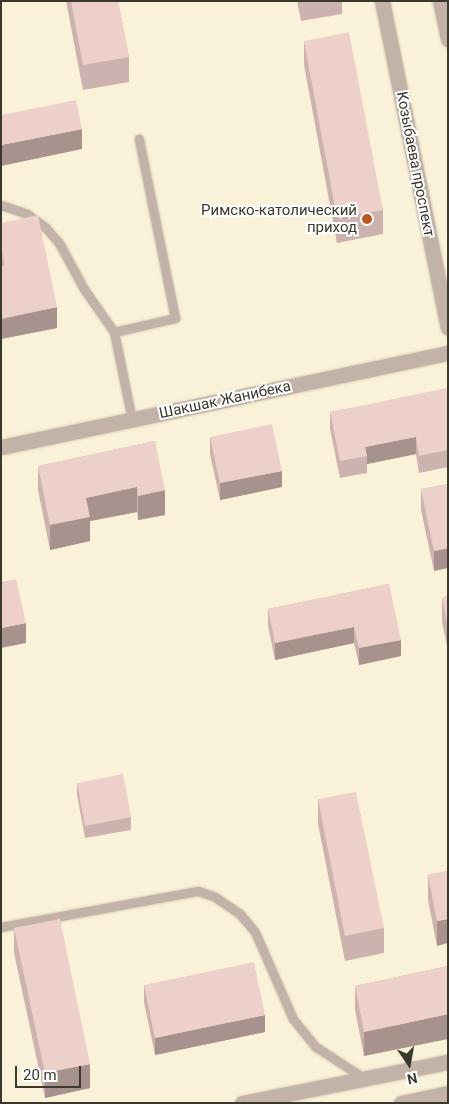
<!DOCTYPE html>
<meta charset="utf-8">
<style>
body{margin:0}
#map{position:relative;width:449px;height:1104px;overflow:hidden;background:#faf2d8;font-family:Roboto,sans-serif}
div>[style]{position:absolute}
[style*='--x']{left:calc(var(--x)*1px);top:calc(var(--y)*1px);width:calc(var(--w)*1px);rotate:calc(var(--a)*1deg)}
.roads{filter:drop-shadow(0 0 1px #d4cdb6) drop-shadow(0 0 1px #d4cdb6)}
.service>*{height:9px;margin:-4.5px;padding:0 4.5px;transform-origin:4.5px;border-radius:4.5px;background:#c3b2a8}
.minor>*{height:15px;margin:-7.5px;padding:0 7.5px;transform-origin:7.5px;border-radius:7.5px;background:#c3b2a8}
.tertiary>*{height:15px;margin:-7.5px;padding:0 7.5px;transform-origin:7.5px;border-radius:7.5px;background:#c3b2a8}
.wall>*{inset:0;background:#cdb3af}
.shaded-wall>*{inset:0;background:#a7928e}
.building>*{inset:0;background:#eed0cb}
.dots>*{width:14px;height:14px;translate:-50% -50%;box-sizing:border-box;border:2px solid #fff;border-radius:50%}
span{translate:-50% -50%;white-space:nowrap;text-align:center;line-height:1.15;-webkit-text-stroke:4px #fff;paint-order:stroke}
.street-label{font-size:15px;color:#3b382e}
.poi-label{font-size:15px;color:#3b382e}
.right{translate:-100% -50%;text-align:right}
.frame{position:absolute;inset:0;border:2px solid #3b382e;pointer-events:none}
.north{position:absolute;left:384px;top:1039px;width:50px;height:50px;-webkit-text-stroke:4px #fff;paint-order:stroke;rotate:168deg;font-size:14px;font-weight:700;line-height:20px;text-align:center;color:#3b382e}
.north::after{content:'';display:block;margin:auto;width:18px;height:22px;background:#3b382e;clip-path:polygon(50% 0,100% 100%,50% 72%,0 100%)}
.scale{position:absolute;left:15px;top:1066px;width:66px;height:22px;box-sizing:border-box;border:2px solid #3b382e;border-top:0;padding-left:6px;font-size:15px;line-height:18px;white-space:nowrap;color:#3b382e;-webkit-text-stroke:4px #fff;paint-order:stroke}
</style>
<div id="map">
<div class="roads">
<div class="service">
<i style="--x:1;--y:205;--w:28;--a:19"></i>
<i style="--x:27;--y:214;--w:22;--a:36"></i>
<i style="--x:45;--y:227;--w:21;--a:49"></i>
<i style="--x:59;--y:243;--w:52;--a:61.5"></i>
<i style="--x:84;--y:289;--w:52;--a:55.1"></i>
<i style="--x:114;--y:332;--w:90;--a:78.4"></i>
<i style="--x:114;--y:332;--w:63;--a:-12.9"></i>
<i style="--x:175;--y:318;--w:183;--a:-101.4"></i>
<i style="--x:1;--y:927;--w:200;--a:-10.4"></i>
<i style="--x:198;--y:891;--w:18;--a:19"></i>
<i style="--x:215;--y:897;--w:29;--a:34"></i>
<i style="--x:239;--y:913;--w:25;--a:50"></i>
<i style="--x:255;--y:932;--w:95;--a:66.4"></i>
<i style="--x:293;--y:1019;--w:36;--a:51"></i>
<i style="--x:316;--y:1047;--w:57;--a:32.9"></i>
</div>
<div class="minor">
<i style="--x:382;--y:1;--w:333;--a:78.6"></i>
<i style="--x:440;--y:1;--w:39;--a:78"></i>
<i style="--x:242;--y:1103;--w:210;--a:-11.3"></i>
<i style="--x:401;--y:1103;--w:48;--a:-12"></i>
</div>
<div class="tertiary">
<i style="--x:1;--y:447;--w:457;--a:-11.9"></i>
</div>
</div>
<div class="wall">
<i style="clip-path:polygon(66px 1px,118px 1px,129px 57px,129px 82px,83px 90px)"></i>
<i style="clip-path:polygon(297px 1px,342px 1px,342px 14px,301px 21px)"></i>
<i style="clip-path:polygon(304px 41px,383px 210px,383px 234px,337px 243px,304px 65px)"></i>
<i style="clip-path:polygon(1px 223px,57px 328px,1px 339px)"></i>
<i style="clip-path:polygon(448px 390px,448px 467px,419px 473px,416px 454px,367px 464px,367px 473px,340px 478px,330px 429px,330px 412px)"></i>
<i style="clip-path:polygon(210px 437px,282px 487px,220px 500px,210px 454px)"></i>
<i style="clip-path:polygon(155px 441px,165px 515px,138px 520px,137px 512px,90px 521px,90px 541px,50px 550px,38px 490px,38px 466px)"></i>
<i style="clip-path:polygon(448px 484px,434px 571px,421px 510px,421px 489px)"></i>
<i style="clip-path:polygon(389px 584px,401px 656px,359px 665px,354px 643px,275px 660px,268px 626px,268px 609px)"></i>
<i style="clip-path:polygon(448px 596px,448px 651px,442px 622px,442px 598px)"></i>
<i style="clip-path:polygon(77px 783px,131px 817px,131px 830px,85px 838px,77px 795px)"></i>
<i style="clip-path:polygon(318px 799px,384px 928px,384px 953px,345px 961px,318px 824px)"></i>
<i style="clip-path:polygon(448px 871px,437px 946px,428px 900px,428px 875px)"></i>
<i style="clip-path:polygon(14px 928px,90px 1088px,45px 1098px,14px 953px)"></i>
<i style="clip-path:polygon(448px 966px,364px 1056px,355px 1010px,355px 986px)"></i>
<i style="clip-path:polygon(144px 985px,265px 1032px,155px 1055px,144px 1002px)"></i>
</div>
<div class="shaded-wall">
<i style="clip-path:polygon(82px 129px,82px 149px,1px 166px,1px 145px)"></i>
<i style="clip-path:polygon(57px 307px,57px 328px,1px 339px,1px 319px)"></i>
<i style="clip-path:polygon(416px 437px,416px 454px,367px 464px,367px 456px,365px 447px)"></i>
<i style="clip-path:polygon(282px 471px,282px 487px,220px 500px,220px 483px)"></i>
<i style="clip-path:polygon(137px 487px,137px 512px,90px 521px,90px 541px,50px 550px,50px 525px,86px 498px)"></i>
<i style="clip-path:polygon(165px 490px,165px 515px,138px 520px,138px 496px)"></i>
<i style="clip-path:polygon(448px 548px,448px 568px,434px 571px,434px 551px)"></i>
<i style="clip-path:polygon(26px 623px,26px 643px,1px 648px,1px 628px)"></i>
<i style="clip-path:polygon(354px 627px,354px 643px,275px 660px,275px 643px)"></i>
<i style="clip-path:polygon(401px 640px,401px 656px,359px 665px,359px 648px)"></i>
<i style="clip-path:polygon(448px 919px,448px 943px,437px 946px,437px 921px)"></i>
<i style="clip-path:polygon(448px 1014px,448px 1039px,364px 1056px,364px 1032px)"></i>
<i style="clip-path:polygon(265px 1015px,265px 1032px,155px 1055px,155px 1038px)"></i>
<i style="clip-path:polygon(90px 1064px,90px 1088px,45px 1098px,45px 1073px)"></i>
</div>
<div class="building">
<i style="clip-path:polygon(71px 1px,118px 1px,129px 57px,83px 65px)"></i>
<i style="clip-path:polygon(349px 32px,383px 210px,337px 218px,304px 41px)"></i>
<i style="clip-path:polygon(76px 100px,82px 129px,1px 145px,1px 115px)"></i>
<i style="clip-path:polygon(38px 215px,57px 307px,1px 319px,1px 266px,5px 265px,1px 249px,1px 223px)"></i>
<i style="clip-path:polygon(447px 388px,448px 450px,419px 456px,416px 437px,365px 447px,367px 456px,340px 461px,330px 412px)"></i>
<i style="clip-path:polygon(272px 424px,282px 471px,220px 483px,210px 437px)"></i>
<i style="clip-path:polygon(155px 441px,165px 490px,138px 496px,137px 487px,86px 498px,90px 517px,50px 525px,38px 466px)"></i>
<i style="clip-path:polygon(448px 484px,448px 548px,434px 551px,421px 489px)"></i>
<i style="clip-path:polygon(16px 579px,26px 623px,1px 628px,1px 582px)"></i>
<i style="clip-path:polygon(389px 584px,401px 640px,359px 648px,354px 627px,275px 643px,268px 609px)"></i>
<i style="clip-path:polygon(448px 596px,448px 627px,442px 598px)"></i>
<i style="clip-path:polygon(123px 774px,131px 817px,85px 826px,77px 783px)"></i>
<i style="clip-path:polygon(356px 792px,384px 928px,345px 936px,318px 799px)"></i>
<i style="clip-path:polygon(448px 871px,448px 919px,437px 921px,428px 875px)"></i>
<i style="clip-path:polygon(60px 919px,90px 1064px,45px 1073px,14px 928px)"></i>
<i style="clip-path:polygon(254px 962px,265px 1015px,155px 1038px,144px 985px)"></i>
<i style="clip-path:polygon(448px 966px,448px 1014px,364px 1032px,355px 986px)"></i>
</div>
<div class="dots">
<i style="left:367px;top:219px;background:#ba5720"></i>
</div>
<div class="street-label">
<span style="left:415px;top:164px;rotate:79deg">Козыбаева проспект</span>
<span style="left:225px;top:400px;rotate:-12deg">Шакшак Жанибека</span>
</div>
<div class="poi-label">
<span class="right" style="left:357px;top:219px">Римско-католический<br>приход</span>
</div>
<div class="frame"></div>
<div class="north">N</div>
<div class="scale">20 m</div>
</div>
